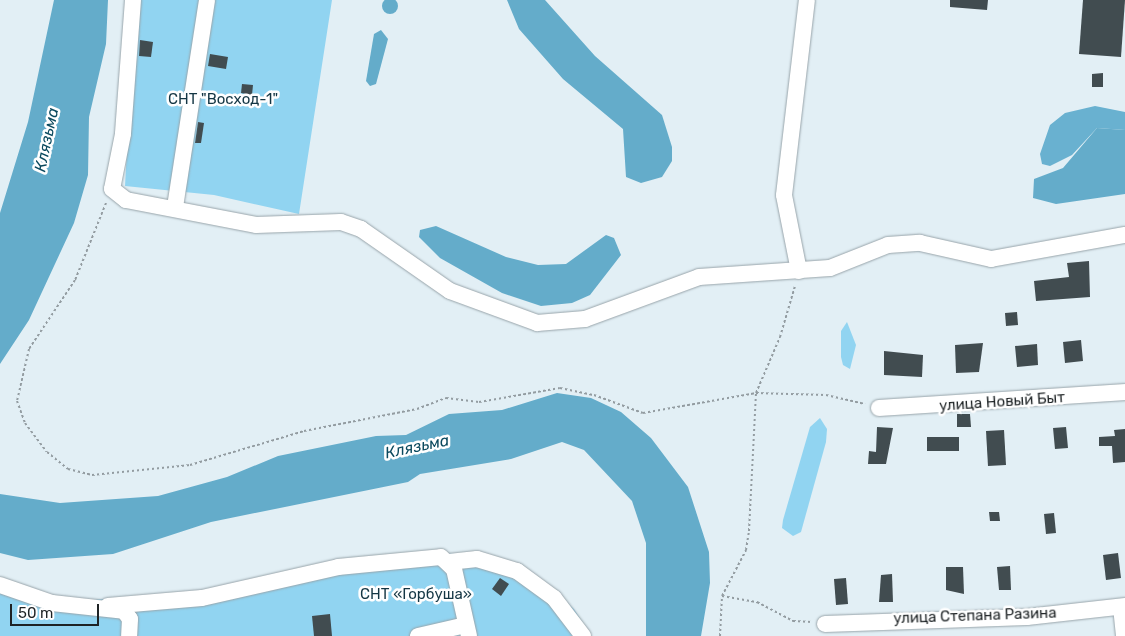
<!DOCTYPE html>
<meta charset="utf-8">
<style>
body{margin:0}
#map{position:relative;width:1125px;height:636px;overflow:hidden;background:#e2eff5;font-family:Rubik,sans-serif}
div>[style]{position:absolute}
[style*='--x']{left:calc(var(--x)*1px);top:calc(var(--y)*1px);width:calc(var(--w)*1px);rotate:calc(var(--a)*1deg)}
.green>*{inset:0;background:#91d4f1}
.forest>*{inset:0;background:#69b1d0}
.water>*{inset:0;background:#64acca}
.round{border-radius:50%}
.building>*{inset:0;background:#414c50}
.path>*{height:2px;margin-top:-1px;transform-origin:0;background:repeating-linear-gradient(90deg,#939ca1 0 2.5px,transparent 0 5px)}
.roads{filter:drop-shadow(0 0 1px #98a4aa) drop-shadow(0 0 1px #98a4aa)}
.minor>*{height:16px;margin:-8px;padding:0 8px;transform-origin:8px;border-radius:8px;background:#fff}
span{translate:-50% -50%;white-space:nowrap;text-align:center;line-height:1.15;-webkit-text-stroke:5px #fff;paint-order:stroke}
.park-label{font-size:15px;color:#143644}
.street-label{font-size:15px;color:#1e2325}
.water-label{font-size:16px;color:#0a495e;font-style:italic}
.scale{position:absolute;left:10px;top:604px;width:89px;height:22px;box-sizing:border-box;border:2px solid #1e2325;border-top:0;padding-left:6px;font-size:15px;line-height:18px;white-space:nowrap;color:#1e2325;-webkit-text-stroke:4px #fff;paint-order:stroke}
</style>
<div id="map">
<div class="green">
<i style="clip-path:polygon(135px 0,332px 0,299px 214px,214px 195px,125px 186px)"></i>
<i style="clip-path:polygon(847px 322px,856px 345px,850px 369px,843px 365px,841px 357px,841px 331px)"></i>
<i style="clip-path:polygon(820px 418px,827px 429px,826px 442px,801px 532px,793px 536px,782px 528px,783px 520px,810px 427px)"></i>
<i style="clip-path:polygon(471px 553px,548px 585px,574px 609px,591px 636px,0 636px,0 579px,49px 596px,90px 600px,184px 593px,411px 554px)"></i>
</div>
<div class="forest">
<i style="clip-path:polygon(1095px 106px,1125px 112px,1125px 130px,1097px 128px,1072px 155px,1050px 166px,1042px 164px,1040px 154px,1050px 125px,1065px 113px)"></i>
</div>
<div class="water">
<i class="round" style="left:382px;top:-2px;width:16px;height:16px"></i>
<i style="clip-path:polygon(54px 0,108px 0,106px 44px,89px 117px,88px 175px,74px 223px,29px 320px,0 364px,0 213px,28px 122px)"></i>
<i style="clip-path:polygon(507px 0,545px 0,595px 56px,662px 115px,672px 147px,672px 161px,662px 177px,641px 183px,626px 177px,623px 129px,563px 79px,519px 29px)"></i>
<i style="clip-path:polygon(381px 30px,388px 39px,376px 84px,370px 86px,366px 81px,374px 34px)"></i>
<i style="clip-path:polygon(1097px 128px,1125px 130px,1125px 194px,1056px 204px,1033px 198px,1034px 179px,1063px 168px)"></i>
<i style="clip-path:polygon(436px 226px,506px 257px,538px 265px,566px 264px,606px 235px,614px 238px,621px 255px,590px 295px,572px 303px,541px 306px,502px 293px,440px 258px,419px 237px,420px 230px)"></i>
<i style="clip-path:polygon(557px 393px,591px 398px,621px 412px,651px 438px,688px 487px,709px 552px,710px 583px,701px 636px,646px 636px,646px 543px,632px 501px,584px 450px,562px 442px,511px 459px,420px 474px,408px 482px,211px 522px,113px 554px,28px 560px,0 553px,0 494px,60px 503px,158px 496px,227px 477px,278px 456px,376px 436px,406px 435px,449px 414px,502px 410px)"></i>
</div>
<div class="building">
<i style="clip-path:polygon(950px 0,988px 0,987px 10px,950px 7px)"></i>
<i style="clip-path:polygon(1083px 0,1125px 0,1121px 57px,1079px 54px)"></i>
<i style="clip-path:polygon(140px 40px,153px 42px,151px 57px,139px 56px)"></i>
<i style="clip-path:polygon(210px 54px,228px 57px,226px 69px,208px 66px)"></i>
<i style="clip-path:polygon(1103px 73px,1103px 87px,1092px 87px,1092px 74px)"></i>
<i style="clip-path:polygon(242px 84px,253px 85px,252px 95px,241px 93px)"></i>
<i style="clip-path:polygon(198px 122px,204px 123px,201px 143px,195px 143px)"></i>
<i style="clip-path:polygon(1089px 261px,1090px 297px,1036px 301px,1034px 281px,1069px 277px,1067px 263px)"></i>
<i style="clip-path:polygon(1017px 312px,1018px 325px,1006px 326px,1005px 313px)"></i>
<i style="clip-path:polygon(1081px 340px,1083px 361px,1065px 363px,1063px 342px)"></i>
<i style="clip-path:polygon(983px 343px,979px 372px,956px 373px,955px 345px)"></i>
<i style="clip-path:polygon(1037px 344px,1038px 365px,1017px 367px,1015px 346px)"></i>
<i style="clip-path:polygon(884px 351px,923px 355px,922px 377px,884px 375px)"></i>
<i style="clip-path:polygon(957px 414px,970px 414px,971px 427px,957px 427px)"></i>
<i style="clip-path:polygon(877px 427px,893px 428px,886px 464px,868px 464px,869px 451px,876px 452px)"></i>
<i style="clip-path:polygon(1066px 427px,1068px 448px,1055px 449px,1053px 428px)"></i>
<i style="clip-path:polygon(1125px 429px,1125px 462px,1113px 463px,1112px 446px,1099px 446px,1099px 437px,1115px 436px,1114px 430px)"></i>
<i style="clip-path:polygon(1004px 430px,1006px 465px,988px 466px,986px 431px)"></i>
<i style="clip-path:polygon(927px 437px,959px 437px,959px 451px,927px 451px)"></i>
<i style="clip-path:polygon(989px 512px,999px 512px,1000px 521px,990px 521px)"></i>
<i style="clip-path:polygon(1054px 513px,1056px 533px,1046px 534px,1044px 514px)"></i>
<i style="clip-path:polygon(1118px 553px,1121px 578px,1106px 580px,1103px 555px)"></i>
<i style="clip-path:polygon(1010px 566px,1011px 590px,999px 590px,997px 567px)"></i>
<i style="clip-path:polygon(946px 567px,963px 567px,964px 594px,946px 590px)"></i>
<i style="clip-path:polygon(892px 574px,893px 602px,879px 602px,881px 575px)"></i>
<i style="clip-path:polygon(500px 578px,509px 584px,501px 596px,492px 589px)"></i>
<i style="clip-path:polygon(846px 578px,848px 604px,836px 605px,834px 579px)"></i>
<i style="clip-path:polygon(330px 614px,332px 636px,314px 636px,312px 616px)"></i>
</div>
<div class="path">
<i style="--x:106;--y:203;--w:83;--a:111.9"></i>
<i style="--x:75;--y:280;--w:83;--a:123.7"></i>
<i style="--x:29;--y:349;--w:53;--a:103"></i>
<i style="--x:17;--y:401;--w:23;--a:70"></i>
<i style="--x:25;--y:423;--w:36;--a:53"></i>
<i style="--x:47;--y:452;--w:27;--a:39"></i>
<i style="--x:68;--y:469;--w:25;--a:14"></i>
<i style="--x:92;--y:475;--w:99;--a:-5.8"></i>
<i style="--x:190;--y:465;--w:119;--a:-16.6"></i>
<i style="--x:304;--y:431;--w:115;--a:-11"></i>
<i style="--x:417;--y:409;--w:31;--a:-21"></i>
<i style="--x:446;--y:398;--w:33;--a:7"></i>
<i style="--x:479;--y:402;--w:82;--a:-9.8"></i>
<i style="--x:560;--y:388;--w:35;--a:12"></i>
<i style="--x:594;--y:395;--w:52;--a:20.2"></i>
<i style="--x:643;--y:413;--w:115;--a:-10"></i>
<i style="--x:756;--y:393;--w:70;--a:1.6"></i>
<i style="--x:826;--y:395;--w:40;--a:13"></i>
<i style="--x:722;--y:596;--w:36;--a:10"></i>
<i style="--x:757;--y:602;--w:41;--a:27.8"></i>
<i style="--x:793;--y:621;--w:19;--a:3"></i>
<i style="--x:720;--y:636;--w:40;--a:-87.1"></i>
<i style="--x:722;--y:596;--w:52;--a:-62.4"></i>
<i style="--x:746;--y:550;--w:19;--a:-81"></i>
<i style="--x:749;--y:531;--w:138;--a:-87.1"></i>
<i style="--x:756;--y:393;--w:61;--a:-66.8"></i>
<i style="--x:780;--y:337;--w:53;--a:-73.6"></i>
</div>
<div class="roads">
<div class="minor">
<i style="--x:133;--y:0;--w:134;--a:94.3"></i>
<i style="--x:123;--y:134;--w:56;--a:101.3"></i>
<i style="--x:112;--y:189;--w:18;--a:38"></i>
<i style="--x:126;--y:200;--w:132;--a:10.9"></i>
<i style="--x:256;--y:225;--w:85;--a:-2"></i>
<i style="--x:341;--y:222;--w:21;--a:19"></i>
<i style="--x:361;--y:229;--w:108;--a:34.9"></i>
<i style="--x:450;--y:291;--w:93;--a:20.2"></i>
<i style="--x:537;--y:323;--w:48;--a:-4.8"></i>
<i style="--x:585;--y:319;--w:121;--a:-20.2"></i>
<i style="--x:699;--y:277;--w:131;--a:-3.9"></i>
<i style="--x:830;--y:268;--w:62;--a:-21.6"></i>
<i style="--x:888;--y:245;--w:32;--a:-4"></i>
<i style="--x:920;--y:243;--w:73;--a:12.7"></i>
<i style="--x:991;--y:259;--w:136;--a:-10.2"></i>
<i style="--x:175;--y:207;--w:209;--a:-81.2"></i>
<i style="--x:799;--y:271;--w:77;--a:-101.2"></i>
<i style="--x:784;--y:195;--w:196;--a:-83.3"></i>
<i style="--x:879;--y:408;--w:247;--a:-3.7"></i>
<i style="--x:449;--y:562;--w:28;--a:-6"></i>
<i style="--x:477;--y:559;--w:42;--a:16.7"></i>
<i style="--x:517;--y:571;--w:46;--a:36.1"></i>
<i style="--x:554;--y:598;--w:48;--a:52.7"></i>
<i style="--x:0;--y:585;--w:55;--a:19.1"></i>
<i style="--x:52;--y:603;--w:72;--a:6.3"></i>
<i style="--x:124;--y:611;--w:10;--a:53"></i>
<i style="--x:130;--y:619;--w:17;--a:93"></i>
<i style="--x:108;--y:606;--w:94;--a:-4.9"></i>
<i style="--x:202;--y:598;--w:139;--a:-12.8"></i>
<i style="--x:338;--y:567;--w:103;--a:-5.5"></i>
<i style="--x:441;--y:557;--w:18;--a:43"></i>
<i style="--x:454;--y:569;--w:69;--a:77.4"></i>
<i style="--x:1121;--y:607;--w:29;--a:84"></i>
<i style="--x:825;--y:624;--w:202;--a:-2"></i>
<i style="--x:1027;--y:617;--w:99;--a:-6.4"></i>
<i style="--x:418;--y:636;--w:49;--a:-12.9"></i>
</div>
</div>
<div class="park-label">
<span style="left:223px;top:100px">СНТ "Восход-1"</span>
<span style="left:416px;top:595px">СНТ «Горбуша»</span>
</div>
<div class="street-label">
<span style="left:1002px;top:402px;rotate:-4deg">улица Новый Быт</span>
<span style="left:975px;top:616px;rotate:-2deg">улица Степана Разина</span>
</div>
<div class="water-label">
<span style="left:47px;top:140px;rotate:-78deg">Клязьма</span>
<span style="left:417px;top:447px;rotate:-12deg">Клязьма</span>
</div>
<div class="scale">50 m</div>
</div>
